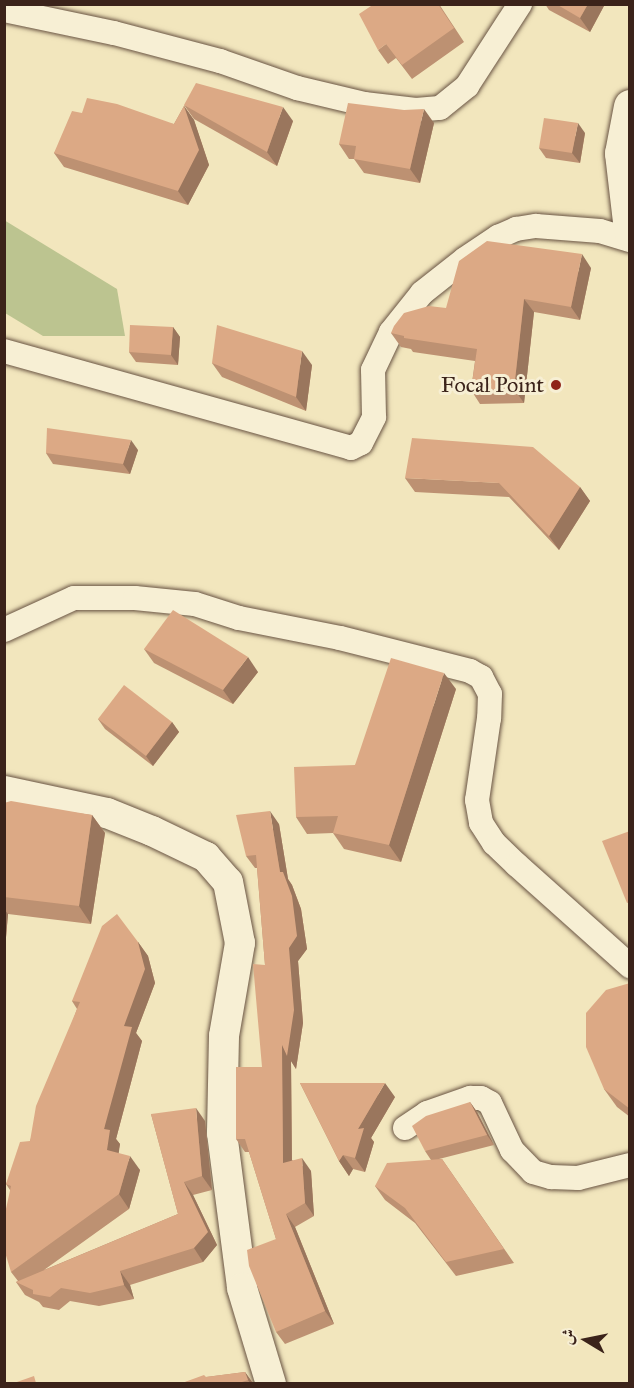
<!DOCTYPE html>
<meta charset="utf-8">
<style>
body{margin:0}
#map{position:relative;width:634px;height:1388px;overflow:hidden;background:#f2e6bd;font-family:"IM FELL Great Primer",Amiri,serif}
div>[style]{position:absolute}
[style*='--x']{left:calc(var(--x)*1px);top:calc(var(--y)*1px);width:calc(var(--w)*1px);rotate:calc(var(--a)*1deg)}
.green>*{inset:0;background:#bcc490}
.roads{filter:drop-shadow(0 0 2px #695443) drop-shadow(0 0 2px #695443)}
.minor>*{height:24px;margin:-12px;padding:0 12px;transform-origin:12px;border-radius:12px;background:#f7efd4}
.tertiary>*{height:30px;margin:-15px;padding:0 15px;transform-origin:15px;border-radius:15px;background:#f7efd4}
.secondary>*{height:33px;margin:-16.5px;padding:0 16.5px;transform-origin:16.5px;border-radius:16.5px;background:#f7efd4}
.wall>*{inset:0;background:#bd9172}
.shaded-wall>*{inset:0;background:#9a765d}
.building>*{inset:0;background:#dca985}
.dots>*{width:16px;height:16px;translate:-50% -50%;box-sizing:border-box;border:3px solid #f7efd4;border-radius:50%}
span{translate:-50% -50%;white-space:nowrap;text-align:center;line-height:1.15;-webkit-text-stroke:6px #f7efd4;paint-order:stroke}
.poi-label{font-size:22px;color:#3b231a}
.right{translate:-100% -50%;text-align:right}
.frame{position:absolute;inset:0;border:6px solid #3b231a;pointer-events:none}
.north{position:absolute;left:556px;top:1310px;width:60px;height:60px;-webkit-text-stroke:4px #f7efd4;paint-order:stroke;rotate:280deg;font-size:16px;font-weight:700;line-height:24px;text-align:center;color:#3b231a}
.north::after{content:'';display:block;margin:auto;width:21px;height:27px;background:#3b231a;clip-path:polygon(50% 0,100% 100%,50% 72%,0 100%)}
</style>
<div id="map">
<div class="green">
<i style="clip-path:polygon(4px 220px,117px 289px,125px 336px,43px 336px,5px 313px)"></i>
</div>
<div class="roads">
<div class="minor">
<i style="--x:4;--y:10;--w:112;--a:11.8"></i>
<i style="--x:114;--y:33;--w:110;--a:14.8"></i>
<i style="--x:220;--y:61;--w:82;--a:19.3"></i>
<i style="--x:297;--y:88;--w:69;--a:13.4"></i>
<i style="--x:364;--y:104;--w:52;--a:6.6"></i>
<i style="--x:416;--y:110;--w:24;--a:-5"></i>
<i style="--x:440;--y:108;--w:35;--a:-39"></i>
<i style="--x:467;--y:86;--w:98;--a:-57.1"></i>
<i style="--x:4;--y:351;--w:360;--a:15.6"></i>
<i style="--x:351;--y:448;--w:11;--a:-27"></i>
<i style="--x:361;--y:443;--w:29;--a:-63"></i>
<i style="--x:374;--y:417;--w:47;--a:-91.2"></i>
<i style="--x:373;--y:370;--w:42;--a:-64.7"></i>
<i style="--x:391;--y:332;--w:50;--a:-51.5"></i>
<i style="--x:422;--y:293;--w:55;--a:-38.3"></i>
<i style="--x:465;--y:259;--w:40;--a:-34"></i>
<i style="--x:498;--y:237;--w:20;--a:-24"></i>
<i style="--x:516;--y:229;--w:20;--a:-9"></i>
<i style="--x:536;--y:226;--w:64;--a:4.5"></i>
<i style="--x:600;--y:231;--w:31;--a:17"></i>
<i style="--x:4;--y:630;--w:77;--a:-24.6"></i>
<i style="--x:74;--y:598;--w:61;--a:0"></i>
<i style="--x:135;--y:598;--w:60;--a:5.7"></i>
<i style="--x:195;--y:604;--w:46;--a:17.7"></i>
<i style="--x:239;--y:618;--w:103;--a:11.2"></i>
<i style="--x:340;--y:638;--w:134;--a:14.2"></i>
<i style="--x:470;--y:671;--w:13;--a:29"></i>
<i style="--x:481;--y:677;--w:19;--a:62"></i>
<i style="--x:490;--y:694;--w:24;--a:92"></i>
<i style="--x:489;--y:718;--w:83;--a:98.3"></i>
<i style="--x:477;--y:800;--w:23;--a:80"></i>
<i style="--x:481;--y:823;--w:24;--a:57"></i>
<i style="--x:494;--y:843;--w:32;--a:44"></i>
<i style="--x:517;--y:865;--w:152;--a:41.8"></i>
<i style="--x:405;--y:1128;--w:27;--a:-34"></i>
<i style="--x:427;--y:1113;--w:46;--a:-19.2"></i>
<i style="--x:470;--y:1098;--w:11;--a:0"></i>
<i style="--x:481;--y:1098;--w:10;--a:29"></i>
<i style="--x:490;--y:1103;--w:52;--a:64.9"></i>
<i style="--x:512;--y:1150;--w:30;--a:46"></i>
<i style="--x:533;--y:1172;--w:19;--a:16"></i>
<i style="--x:551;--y:1177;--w:27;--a:2"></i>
<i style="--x:578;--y:1178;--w:54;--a:-14"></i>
</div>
<div class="tertiary">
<i style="--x:4;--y:791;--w:105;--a:12.1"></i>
<i style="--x:107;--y:813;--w:48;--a:21.8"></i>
<i style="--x:152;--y:831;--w:60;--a:25.7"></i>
<i style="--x:206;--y:857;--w:33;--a:49"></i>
<i style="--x:228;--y:882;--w:62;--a:78.9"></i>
<i style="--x:240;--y:943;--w:94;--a:99.8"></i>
<i style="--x:224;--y:1036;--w:97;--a:91.2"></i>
<i style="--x:222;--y:1133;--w:156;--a:82.6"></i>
<i style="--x:242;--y:1288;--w:100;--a:73.2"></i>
</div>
<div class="secondary">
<i style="--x:630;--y:106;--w:48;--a:100.8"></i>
<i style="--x:621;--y:153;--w:78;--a:83.3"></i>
</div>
</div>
<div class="wall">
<i style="clip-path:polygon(439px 4px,464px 42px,412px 79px,396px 58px,388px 64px,378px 50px)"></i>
<i style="clip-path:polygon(545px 4px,605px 4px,590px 32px,549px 10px)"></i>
<i style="clip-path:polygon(184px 105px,293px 121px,277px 166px,194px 119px)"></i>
<i style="clip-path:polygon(184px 106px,194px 120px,209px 165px,188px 205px,64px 167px,54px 153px,82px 113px,174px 124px)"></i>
<i style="clip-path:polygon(434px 123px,420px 183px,364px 173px,354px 159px,349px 159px,339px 144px)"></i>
<i style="clip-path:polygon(585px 133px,580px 163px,546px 158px,539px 148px)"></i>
<i style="clip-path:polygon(591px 268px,580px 320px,534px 312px,524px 403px,480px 404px,471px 390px,475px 361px,413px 352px,411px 349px,401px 347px,391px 333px,446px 308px)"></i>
<i style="clip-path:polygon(173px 327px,180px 337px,178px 365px,136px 362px,129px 352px)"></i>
<i style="clip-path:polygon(212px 363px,312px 365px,306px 411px,222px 377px)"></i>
<i style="clip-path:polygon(138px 450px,130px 474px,53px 464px,46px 453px)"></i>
<i style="clip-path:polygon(405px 478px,580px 487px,590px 501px,559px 550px,509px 497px,415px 492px)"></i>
<i style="clip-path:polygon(144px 649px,258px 672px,233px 704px,154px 663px)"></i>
<i style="clip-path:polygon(456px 689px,401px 862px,344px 849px,333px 833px,307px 834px,296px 817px,355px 765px)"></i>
<i style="clip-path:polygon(98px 719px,172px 722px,179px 732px,153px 766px,105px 729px)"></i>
<i style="clip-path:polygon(4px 803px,92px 815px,105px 833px,91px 924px,8px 914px,5px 949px,4px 949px)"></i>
<i style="clip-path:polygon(279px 824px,288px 879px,292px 885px,301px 909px,307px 949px,298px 961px,303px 1023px,296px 1069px,291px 1061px,292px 1160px,311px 1171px,314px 1216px,295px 1227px,334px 1324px,285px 1344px,276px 1332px,276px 1239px,249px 1152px,245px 1152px,236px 1139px,262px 1067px,265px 965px,257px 868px,255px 868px,246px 856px)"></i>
<i style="clip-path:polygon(138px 942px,148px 956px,155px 983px,136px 1033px,142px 1041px,116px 1139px,120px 1144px,118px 1153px,140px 1170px,129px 1209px,44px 1270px,178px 1214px,151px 1114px,205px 1121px,212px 1190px,193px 1195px,217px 1245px,203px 1262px,130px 1285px,134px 1299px,99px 1306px,70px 1301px,59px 1310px,43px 1307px,39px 1302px,25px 1295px,16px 1282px,18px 1281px,11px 1272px,10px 1190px,6px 1184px,30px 1141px,77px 1009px,72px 1001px)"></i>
<i style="clip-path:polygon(630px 983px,630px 1117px,617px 1107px,604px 1089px)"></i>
<i style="clip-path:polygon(300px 1083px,395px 1097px,371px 1138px,374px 1142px,365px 1172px,353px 1169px,349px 1176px,339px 1161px)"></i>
<i style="clip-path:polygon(470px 1102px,477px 1112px,494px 1145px,439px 1159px,442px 1159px,514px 1263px,456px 1276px,415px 1223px,385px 1200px,375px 1186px,431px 1160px,425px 1151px)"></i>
<i style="clip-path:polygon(245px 1372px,253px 1383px,182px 1383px,206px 1377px)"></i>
</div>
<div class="shaded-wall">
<i style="clip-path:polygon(588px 4px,605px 4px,590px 32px,580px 18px)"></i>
<i style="clip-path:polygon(184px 106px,194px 120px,209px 165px,188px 205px,178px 191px)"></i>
<i style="clip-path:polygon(283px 107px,293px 121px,277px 166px,267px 152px)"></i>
<i style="clip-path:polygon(424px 109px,434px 123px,420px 183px,410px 169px)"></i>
<i style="clip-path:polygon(578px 123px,585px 133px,580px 163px,572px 153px)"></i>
<i style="clip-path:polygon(582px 254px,591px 268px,580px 320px,571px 307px)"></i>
<i style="clip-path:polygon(524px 299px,534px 312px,524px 403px,514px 389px)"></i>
<i style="clip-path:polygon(173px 327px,180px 337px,178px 365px,171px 355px)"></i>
<i style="clip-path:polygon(302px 351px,312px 365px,306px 411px,296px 397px)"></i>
<i style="clip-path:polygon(131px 440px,138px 450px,130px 474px,123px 464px)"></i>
<i style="clip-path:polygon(580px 487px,590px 501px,559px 550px,549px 536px)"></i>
<i style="clip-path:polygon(248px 657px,258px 672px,233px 704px,223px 690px)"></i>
<i style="clip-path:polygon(444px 673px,456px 689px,401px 862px,389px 845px)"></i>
<i style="clip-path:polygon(172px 722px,179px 732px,153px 766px,146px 756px)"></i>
<i style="clip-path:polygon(270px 811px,279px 824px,288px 879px,292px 885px,301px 909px,307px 949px,298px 961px,303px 1023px,296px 1069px,291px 1061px,292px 1175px,283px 1163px,280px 872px)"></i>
<i style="clip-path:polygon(92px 815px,105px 833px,91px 924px,79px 906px)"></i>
<i style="clip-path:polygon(4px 909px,8px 914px,5px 949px,4px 948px)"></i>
<i style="clip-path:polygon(138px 942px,148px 956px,155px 983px,136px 1033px,142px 1041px,116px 1139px,120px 1144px,117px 1165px,107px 1150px,104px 1129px)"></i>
<i style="clip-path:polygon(385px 1083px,395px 1097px,371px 1138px,374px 1142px,365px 1172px,355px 1158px,358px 1129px)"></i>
<i style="clip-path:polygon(470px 1102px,477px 1112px,494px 1145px,487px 1135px)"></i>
<i style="clip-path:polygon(196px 1108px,205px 1121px,212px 1190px,202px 1176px)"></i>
<i style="clip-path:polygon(343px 1155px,353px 1169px,349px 1176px,339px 1161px)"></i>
<i style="clip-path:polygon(130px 1156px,140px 1170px,129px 1209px,119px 1194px)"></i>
<i style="clip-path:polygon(302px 1158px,311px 1171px,314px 1216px,305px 1203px)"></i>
<i style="clip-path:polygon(184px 1182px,193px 1195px,217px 1245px,203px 1262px,194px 1248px)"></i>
<i style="clip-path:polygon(286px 1214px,295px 1227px,334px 1324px,325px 1311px)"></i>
<i style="clip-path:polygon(120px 1271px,130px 1285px,134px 1299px,124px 1285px)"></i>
<i style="clip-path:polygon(245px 1372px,252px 1382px,253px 1383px,250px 1383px,248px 1380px)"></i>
</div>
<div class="building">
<i style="clip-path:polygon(374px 4px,438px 4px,454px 28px,402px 65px,386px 44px,378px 50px,359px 14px)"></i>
<i style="clip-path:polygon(556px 4px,588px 4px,580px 18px)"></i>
<i style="clip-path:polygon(196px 83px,283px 107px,267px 152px,184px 105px)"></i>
<i style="clip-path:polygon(87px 98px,117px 104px,174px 124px,184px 106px,199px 150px,178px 191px,54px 153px,72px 111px,82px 113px)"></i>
<i style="clip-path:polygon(348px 103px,404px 110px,424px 109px,410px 169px,354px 159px,356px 146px,339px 144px)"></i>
<i style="clip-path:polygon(544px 118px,578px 123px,572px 153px,539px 148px)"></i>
<i style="clip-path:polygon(487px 241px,582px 254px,571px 307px,524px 299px,514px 389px,471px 390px,477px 349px,404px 338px,404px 336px,391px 333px,394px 326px,404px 313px,429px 306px,446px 308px,459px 261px)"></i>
<i style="clip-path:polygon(130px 325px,173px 327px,171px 355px,129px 352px)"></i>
<i style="clip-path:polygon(217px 325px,302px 351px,296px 397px,212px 363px)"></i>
<i style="clip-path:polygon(47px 428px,131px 440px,123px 464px,46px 453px)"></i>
<i style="clip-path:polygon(412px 438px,533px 447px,580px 487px,549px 536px,499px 483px,405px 478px)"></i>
<i style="clip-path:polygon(173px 610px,248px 657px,223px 690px,144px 649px)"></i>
<i style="clip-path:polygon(391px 658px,444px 673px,389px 845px,333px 833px,338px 816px,296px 817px,294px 767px,355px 765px)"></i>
<i style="clip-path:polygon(124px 685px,172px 722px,146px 756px,98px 719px)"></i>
<i style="clip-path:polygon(11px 801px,92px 815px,79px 906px,4px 897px,4px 803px)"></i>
<i style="clip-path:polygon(270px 811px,280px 872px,283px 872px,292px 896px,297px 936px,289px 948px,294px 1010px,287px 1056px,282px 1045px,283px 1163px,302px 1158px,305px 1203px,286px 1214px,325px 1311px,276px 1332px,249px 1266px,247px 1250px,276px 1239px,245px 1139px,236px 1139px,236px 1067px,262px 1067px,253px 964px,265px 965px,256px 855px,246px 856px,236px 815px)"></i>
<i style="clip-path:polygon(630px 831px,630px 902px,627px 903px,602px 841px)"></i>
<i style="clip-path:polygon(117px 914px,138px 942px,145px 969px,124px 1026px,132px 1027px,104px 1129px,110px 1130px,107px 1150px,130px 1156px,119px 1194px,11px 1272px,4px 1249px,4px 1218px,11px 1186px,6px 1184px,20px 1142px,30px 1141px,36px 1106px,80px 1002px,72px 1001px,102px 926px)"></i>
<i style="clip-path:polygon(630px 983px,630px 1109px,604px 1089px,586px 1047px,586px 1013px,606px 990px)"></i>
<i style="clip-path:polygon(300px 1083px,385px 1083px,358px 1129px,364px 1128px,355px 1158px,343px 1155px,339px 1161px)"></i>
<i style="clip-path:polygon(470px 1102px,487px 1135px,425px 1151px,412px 1126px,426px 1116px)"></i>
<i style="clip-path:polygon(196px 1108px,202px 1176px,184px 1182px,208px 1232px,194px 1248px,120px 1271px,124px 1285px,90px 1293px,61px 1288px,50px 1297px,33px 1294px,33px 1290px,16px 1282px,178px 1214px,151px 1114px)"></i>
<i style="clip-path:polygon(442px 1159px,504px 1249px,446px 1262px,405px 1208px,375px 1186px,387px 1163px)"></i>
<i style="clip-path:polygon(245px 1372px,248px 1380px,239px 1383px,182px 1383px,204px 1375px,206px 1377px)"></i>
<i style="clip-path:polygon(34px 1376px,36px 1383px,14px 1383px)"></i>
</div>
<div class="dots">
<i style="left:556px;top:385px;background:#8f2418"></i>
</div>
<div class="poi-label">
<span class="right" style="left:544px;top:385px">Focal Point</span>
</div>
<div class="frame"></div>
<div class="north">ش</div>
</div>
